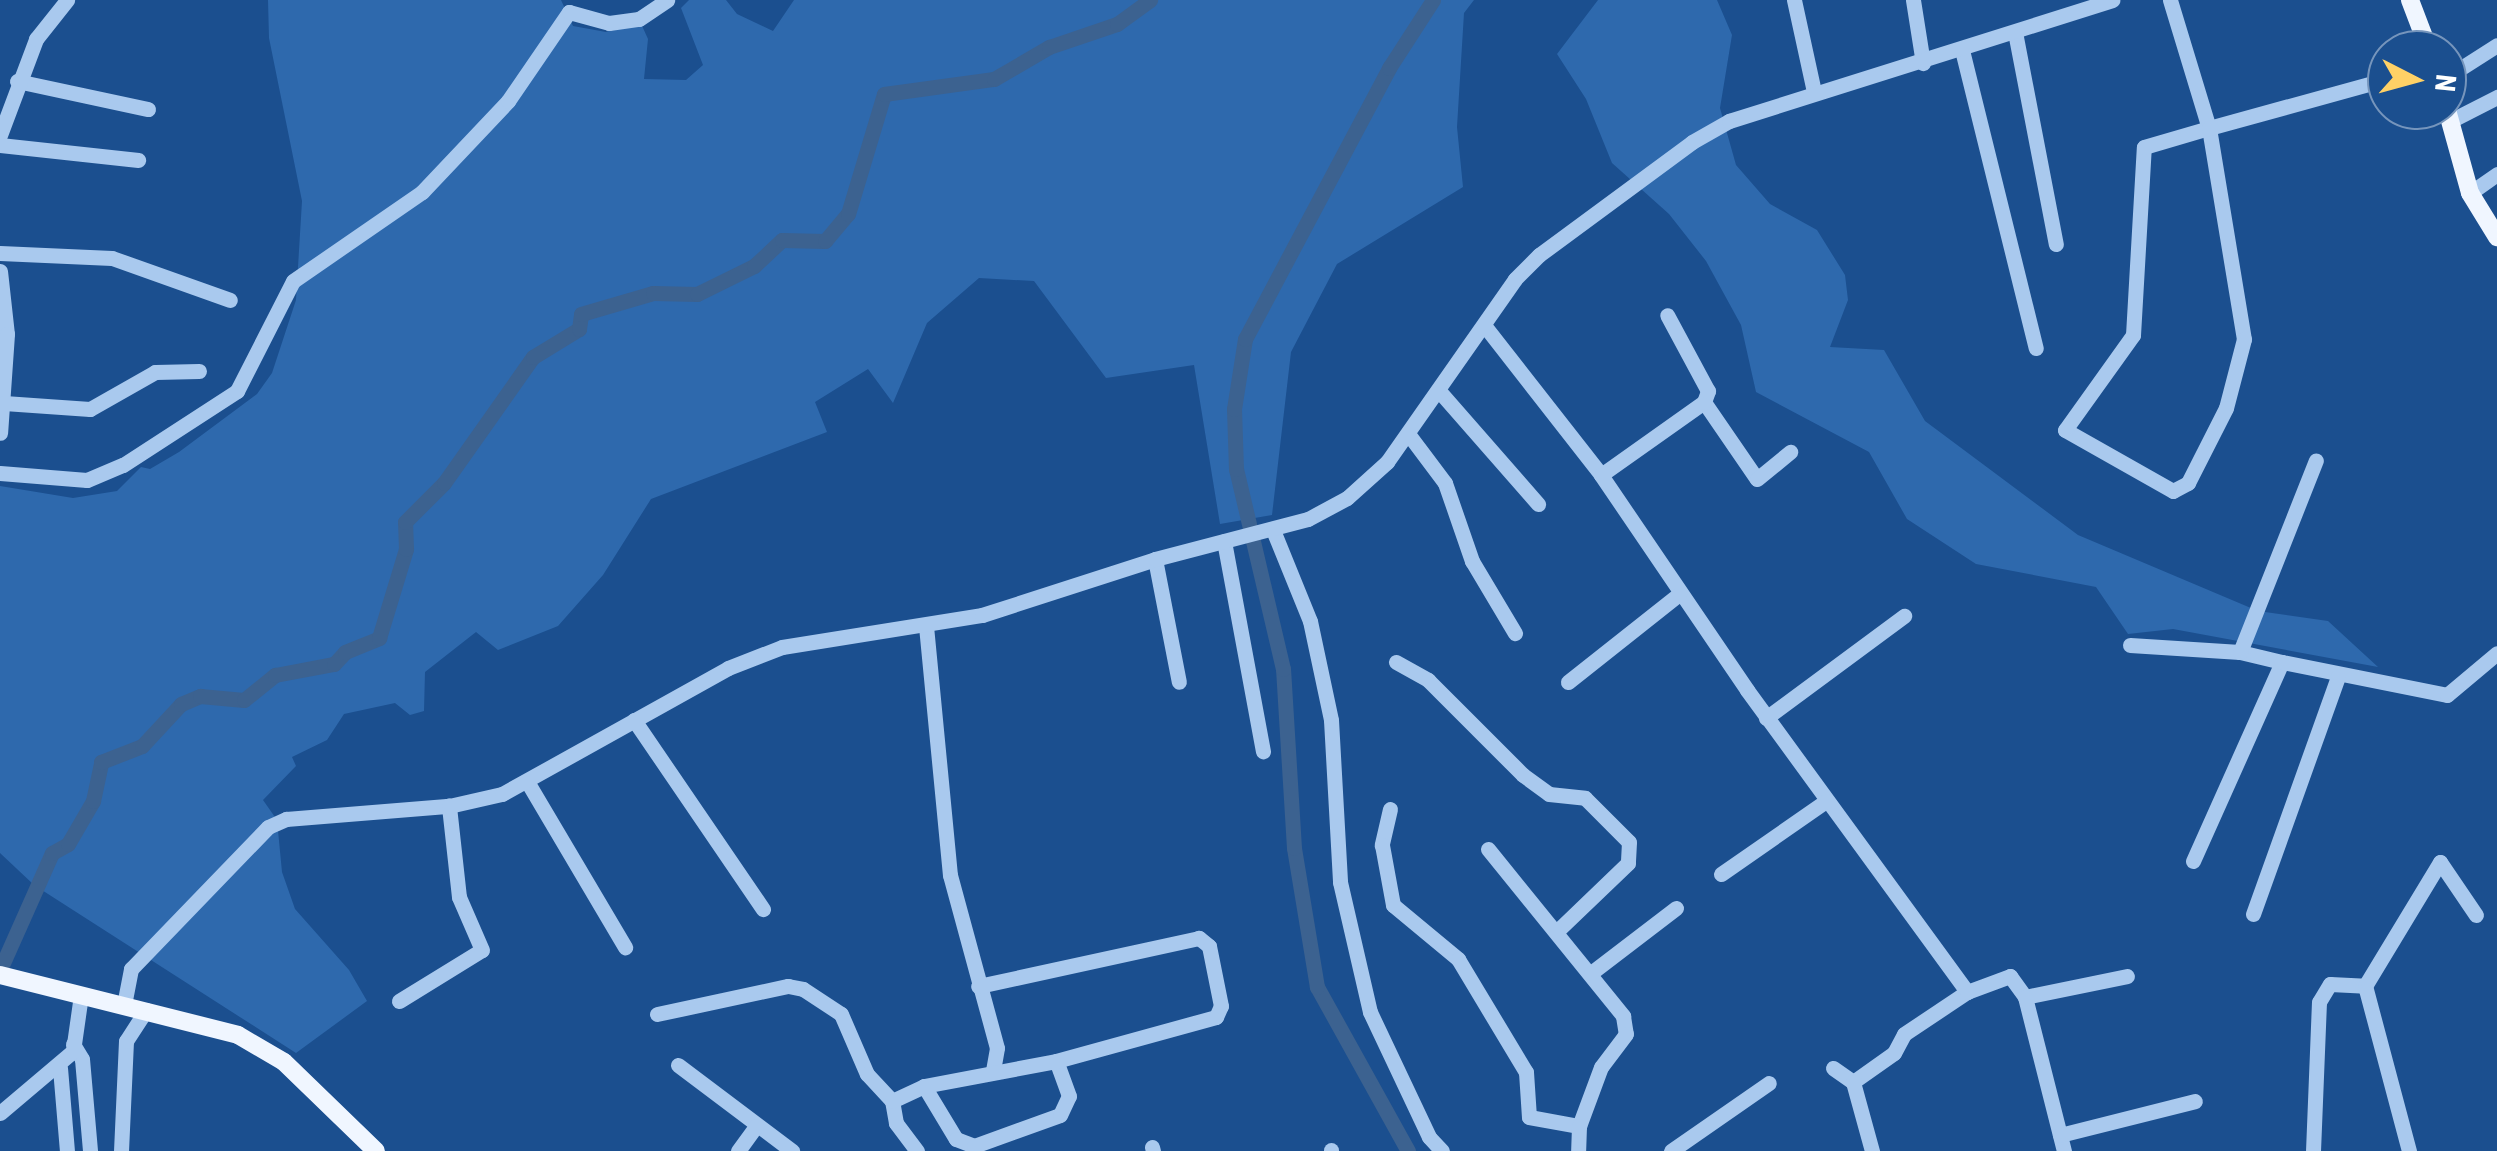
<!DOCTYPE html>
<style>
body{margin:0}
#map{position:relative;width:2497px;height:1151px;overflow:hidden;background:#1b4f8f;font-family:"Roboto Condensed",sans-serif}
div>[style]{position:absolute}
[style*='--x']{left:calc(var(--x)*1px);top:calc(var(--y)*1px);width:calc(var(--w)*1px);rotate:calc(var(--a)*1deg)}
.green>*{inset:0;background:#2e69ad}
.canal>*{height:15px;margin:-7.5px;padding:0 7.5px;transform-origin:7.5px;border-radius:7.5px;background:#3c6290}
.minor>*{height:15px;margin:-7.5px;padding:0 7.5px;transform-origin:7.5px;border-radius:7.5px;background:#a9c9ee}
.major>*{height:18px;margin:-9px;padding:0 9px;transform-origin:9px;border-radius:9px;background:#f0f6ff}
span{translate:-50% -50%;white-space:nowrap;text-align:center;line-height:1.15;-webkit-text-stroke:10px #1b4f8f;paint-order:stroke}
.north{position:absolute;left:2367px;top:30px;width:100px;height:100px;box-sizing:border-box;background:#1b4f8f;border:2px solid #7695bc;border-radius:50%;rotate:96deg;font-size:28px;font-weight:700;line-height:40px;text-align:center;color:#fff}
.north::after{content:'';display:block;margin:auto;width:35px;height:45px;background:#ffd166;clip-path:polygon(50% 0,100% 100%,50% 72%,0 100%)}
</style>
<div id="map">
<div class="green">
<i style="clip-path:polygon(268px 0,561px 0,573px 26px,606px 32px,639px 19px,648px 39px,644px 79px,686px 80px,703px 65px,681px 8px,689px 0,726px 0,737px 14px,773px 31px,794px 0,1474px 0,1464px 13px,1457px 127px,1463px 187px,1337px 264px,1291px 352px,1272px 515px,1220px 524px,1194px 365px,1106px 378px,1034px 281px,979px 278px,927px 323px,893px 403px,868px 369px,815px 402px,827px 432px,651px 499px,603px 575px,558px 626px,498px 650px,476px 632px,425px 672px,424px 711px,410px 715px,395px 703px,344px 714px,327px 740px,292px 757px,296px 766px,263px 800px,277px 820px,282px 872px,295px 909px,349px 970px,367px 1001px,296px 1053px,34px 885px,0 853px,0 486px,73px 498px,117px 491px,141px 467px,150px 469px,179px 452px,257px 394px,272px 373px,296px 300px,302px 201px,269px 38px)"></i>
<i style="clip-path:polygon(1598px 0,1717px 0,1732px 35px,1720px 108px,1736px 165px,1770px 204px,1817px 230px,1845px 275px,1848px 300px,1830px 347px,1884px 350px,1925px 421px,2078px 535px,2258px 611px,2328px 621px,2378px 667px,2173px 629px,2128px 634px,2096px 587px,1976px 564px,1907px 519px,1869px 452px,1756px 392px,1741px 325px,1706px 261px,1669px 214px,1612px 163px,1586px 99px,1557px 54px)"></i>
</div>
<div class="canal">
<i style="--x:3;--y:963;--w:120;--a:-66"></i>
<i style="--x:52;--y:853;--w:18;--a:-29"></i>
<i style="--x:68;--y:844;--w:50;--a:-59.8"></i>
<i style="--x:93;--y:801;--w:40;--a:-78"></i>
<i style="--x:101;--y:762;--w:44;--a:-21.3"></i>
<i style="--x:142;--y:746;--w:57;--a:-47.1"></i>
<i style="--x:181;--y:704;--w:21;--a:-23"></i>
<i style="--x:200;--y:696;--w:44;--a:5.2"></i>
<i style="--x:244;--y:700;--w:40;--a:-39"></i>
<i style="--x:275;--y:675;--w:60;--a:-10.6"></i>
<i style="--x:334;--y:664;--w:16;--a:-47"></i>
<i style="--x:345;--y:652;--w:37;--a:-22"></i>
<i style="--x:379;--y:638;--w:93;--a:-73.1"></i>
<i style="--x:406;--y:549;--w:27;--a:-92"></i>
<i style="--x:405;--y:522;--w:55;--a:-45"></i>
<i style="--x:444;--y:483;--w:154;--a:-54.8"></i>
<i style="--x:533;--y:357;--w:54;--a:-31.3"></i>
<i style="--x:579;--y:329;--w:15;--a:-82"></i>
<i style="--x:581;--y:314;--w:75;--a:-16.3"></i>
<i style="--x:653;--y:293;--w:44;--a:1.3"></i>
<i style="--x:697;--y:294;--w:64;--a:-26.2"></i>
<i style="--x:754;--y:266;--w:38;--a:-43"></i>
<i style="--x:782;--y:240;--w:43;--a:1.3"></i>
<i style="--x:825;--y:241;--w:35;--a:-50"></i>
<i style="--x:848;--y:214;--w:125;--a:-73.3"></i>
<i style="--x:884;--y:94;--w:111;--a:-7.8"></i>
<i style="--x:994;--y:79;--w:64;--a:-30.2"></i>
<i style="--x:1049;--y:47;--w:72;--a:-18.7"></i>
<i style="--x:1117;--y:24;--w:41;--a:-36"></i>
<i style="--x:1408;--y:1151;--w:188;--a:-119"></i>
<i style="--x:1317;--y:987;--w:141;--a:-99.4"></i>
<i style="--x:1294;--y:848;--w:179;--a:-93.5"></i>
<i style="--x:1283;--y:669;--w:205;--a:-103.2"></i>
<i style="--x:1236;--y:469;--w:60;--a:-91.9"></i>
<i style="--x:1234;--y:409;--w:71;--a:-81.1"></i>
<i style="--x:1245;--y:339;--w:307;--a:-62"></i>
<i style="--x:1389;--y:68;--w:81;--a:-57.1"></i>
</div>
<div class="minor">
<i style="--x:1794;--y:0;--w:94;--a:77.7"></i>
<i style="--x:1913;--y:0;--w:64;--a:81"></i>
<i style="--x:2170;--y:0;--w:134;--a:73.1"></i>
<i style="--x:2209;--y:128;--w:214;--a:80.6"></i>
<i style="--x:2244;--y:339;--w:71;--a:104.6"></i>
<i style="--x:2226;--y:408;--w:84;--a:116.9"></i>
<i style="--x:2188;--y:483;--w:17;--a:152"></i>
<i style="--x:2173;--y:491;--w:124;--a:-150.5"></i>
<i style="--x:2065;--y:430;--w:117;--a:-54.4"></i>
<i style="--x:2133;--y:335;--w:188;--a:-86.7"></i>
<i style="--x:2144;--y:147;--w:68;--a:-16.3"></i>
<i style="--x:2209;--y:128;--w:185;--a:-15.4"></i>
<i style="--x:2015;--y:32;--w:216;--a:79.1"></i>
<i style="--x:1962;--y:50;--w:307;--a:76.1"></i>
<i style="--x:2447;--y:77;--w:59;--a:-32.6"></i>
<i style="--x:17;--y:81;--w:134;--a:12.1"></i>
<i style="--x:2450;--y:121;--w:53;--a:-27.1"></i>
<i style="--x:0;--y:135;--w:103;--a:-69.4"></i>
<i style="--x:36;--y:39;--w:50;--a:-51.5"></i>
<i style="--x:0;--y:145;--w:139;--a:6.2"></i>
<i style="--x:2470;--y:193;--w:33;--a:-35"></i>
<i style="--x:0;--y:253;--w:112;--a:2.6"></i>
<i style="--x:112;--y:258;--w:125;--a:19.6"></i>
<i style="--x:0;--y:271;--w:63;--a:83.7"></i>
<i style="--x:7;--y:334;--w:99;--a:94"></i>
<i style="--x:1484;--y:325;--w:190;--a:52"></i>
<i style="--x:1601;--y:475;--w:260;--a:55.8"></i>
<i style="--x:1747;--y:690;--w:374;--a:53.9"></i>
<i style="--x:1440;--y:392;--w:149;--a:48.8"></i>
<i style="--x:1704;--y:402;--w:93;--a:55.5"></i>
<i style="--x:1757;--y:479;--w:43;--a:-39.3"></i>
<i style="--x:4;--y:403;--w:86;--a:4"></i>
<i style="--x:90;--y:409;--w:75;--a:-29.6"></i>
<i style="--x:155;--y:372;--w:44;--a:-1.3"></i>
<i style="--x:1409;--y:435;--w:60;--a:53.1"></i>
<i style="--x:1445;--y:483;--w:83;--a:70.9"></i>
<i style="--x:1472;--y:561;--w:84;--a:59.2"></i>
<i style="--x:0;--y:473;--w:87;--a:4.6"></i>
<i style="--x:87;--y:480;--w:39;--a:-23"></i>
<i style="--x:123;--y:465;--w:136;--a:-33"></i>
<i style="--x:237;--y:391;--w:123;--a:-63"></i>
<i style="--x:293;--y:281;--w:157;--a:-34.6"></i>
<i style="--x:422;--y:192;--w:125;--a:-46.6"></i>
<i style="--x:508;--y:101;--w:108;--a:-55.6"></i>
<i style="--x:569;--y:12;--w:41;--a:15.4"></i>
<i style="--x:609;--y:23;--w:30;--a:-8"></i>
<i style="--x:639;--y:19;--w:34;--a:-34"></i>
<i style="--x:1601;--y:475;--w:126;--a:-35.3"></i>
<i style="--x:1704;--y:402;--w:12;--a:-70"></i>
<i style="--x:1708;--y:391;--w:86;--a:-118.3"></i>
<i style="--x:1273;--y:530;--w:98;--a:67.9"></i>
<i style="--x:1310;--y:621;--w:101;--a:78"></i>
<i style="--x:1331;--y:720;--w:162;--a:86.8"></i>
<i style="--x:1340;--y:882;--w:133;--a:77"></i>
<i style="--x:1370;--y:1012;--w:138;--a:64.7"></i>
<i style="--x:1429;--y:1137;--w:19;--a:47"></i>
<i style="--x:1224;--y:541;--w:214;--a:79.5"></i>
<i style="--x:1155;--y:559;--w:125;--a:79"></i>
<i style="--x:926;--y:626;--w:250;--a:84.5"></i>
<i style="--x:950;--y:875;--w:179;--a:74.8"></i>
<i style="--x:997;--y:1048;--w:22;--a:100"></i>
<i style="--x:2130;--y:645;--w:110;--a:3.6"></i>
<i style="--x:2240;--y:652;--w:43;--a:13.4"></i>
<i style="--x:2240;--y:652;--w:206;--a:-68.4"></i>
<i style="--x:1396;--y:662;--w:37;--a:29"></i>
<i style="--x:1428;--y:680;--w:134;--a:45"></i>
<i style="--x:1523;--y:775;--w:32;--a:36"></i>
<i style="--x:1549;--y:794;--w:36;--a:6"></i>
<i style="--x:1585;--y:798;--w:62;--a:45"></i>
<i style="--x:1629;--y:842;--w:21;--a:93"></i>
<i style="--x:1628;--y:863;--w:98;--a:136.2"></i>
<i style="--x:1568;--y:682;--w:142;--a:-38.4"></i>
<i style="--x:1766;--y:718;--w:172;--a:-36.5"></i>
<i style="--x:634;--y:720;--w:229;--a:55.7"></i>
<i style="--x:528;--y:783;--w:191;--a:59.4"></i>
<i style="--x:1390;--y:809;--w:37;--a:103"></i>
<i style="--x:1382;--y:845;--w:61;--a:79.6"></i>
<i style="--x:1393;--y:905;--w:85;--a:39.7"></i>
<i style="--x:1458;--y:959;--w:132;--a:59"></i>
<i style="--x:1526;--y:1072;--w:45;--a:86.2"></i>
<i style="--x:1529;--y:1117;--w:51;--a:10.2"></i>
<i style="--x:1488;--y:849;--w:215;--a:51"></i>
<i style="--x:1623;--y:1016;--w:18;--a:81"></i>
<i style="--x:1626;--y:1034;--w:41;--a:127.1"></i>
<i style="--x:1601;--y:1067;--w:63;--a:110.4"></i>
<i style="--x:1579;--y:1126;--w:25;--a:92"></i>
<i style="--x:2193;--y:861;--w:218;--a:-65.9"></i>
<i style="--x:2282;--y:662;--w:168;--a:11.3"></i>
<i style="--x:2447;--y:695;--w:65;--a:-40"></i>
<i style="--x:1721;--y:874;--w:128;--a:-34.8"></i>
<i style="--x:2253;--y:914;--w:252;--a:-70.3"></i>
<i style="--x:1591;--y:973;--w:107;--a:-37.4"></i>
<i style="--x:2025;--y:997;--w:104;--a:-11.6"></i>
<i style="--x:399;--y:1001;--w:97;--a:-31.6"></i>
<i style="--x:482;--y:950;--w:58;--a:-113.5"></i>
<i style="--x:459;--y:897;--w:92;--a:-96.3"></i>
<i style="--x:124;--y:1005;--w:37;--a:-79"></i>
<i style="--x:131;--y:969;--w:197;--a:-46"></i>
<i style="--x:268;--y:827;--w:20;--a:-24"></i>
<i style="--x:286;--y:819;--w:164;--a:-4.6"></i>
<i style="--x:449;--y:806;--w:54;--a:-12.8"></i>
<i style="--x:502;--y:794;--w:259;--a:-29.1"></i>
<i style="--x:728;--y:668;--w:58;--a:-21.3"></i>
<i style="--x:782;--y:647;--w:203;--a:-9.1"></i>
<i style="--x:982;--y:615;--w:182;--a:-17.9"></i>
<i style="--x:1155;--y:559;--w:158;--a:-14.7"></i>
<i style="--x:1308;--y:519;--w:44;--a:-28.3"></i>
<i style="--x:1347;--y:498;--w:54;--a:-42"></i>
<i style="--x:1387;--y:462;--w:223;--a:-55"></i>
<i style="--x:1515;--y:279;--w:34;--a:-45"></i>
<i style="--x:1539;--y:255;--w:190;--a:-36.4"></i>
<i style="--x:1692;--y:142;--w:43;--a:-29.6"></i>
<i style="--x:1729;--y:121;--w:402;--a:-17.5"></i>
<i style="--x:657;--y:1014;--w:134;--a:-12.1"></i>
<i style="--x:788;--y:986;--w:15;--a:11"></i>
<i style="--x:803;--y:989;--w:45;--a:33.3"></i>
<i style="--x:841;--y:1014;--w:65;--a:66.6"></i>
<i style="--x:867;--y:1074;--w:37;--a:47"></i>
<i style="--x:73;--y:1044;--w:17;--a:59"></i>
<i style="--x:82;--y:1059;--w:92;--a:85"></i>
<i style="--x:678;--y:1065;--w:143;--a:37"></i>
<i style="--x:60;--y:1068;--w:83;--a:85.2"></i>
<i style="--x:1833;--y:1068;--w:24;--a:35"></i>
<i style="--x:1853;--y:1082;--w:50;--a:-35.3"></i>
<i style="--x:1894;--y:1053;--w:21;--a:-62"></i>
<i style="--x:1904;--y:1034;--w:76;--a:-33.7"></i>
<i style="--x:1967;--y:992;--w:46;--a:-20.4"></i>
<i style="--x:2010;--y:976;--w:26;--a:54"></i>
<i style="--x:2025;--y:997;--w:159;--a:75.8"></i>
<i style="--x:1853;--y:1082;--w:72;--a:74.6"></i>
<i style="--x:924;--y:1086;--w:62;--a:58.9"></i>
<i style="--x:956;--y:1139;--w:19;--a:21"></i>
<i style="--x:974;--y:1146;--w:91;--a:-19.8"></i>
<i style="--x:1060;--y:1115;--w:21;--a:-65"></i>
<i style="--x:1069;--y:1096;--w:37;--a:-110"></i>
<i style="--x:0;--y:1113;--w:96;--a:-40.3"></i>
<i style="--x:73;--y:1051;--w:57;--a:-81.9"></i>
<i style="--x:2060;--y:1135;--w:139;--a:-14.1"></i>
<i style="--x:1152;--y:1147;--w:4;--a:76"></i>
<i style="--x:121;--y:1151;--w:110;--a:-87.4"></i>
<i style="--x:126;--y:1041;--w:37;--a:-57"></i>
<i style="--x:738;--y:1151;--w:31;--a:-54"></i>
<i style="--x:917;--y:1151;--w:35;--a:-127"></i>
<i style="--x:896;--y:1123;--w:22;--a:-100"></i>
<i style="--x:892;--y:1101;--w:35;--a:-25"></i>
<i style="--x:924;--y:1086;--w:134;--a:-10.7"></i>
<i style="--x:1056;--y:1061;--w:166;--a:-15.4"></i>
<i style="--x:1216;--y:1017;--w:12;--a:-66"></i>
<i style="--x:1221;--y:1006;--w:61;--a:-101.3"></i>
<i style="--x:1209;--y:946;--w:13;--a:-141"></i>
<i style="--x:1199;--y:938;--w:226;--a:167.7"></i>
<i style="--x:1331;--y:1151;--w:1;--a:-90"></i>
<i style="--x:1671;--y:1151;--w:119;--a:-34.8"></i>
<i style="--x:2313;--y:1151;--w:149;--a:-87.7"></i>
<i style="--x:2319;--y:1002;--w:21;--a:-59"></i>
<i style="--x:2330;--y:984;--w:35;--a:3"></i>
<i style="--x:2409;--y:1151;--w:171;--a:-104.9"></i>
<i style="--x:2365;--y:986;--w:145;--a:-58.8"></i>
<i style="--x:2440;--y:862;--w:64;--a:55.8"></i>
</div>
<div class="major">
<i style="--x:2410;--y:0;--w:53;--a:69.2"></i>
<i style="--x:2447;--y:110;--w:86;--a:74.5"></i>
<i style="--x:2470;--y:193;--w:52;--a:58.5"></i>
<i style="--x:0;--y:975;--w:245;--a:14.1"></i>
<i style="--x:238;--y:1035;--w:53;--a:30.4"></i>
<i style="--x:284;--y:1062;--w:128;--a:44.1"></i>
</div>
<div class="north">N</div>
</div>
